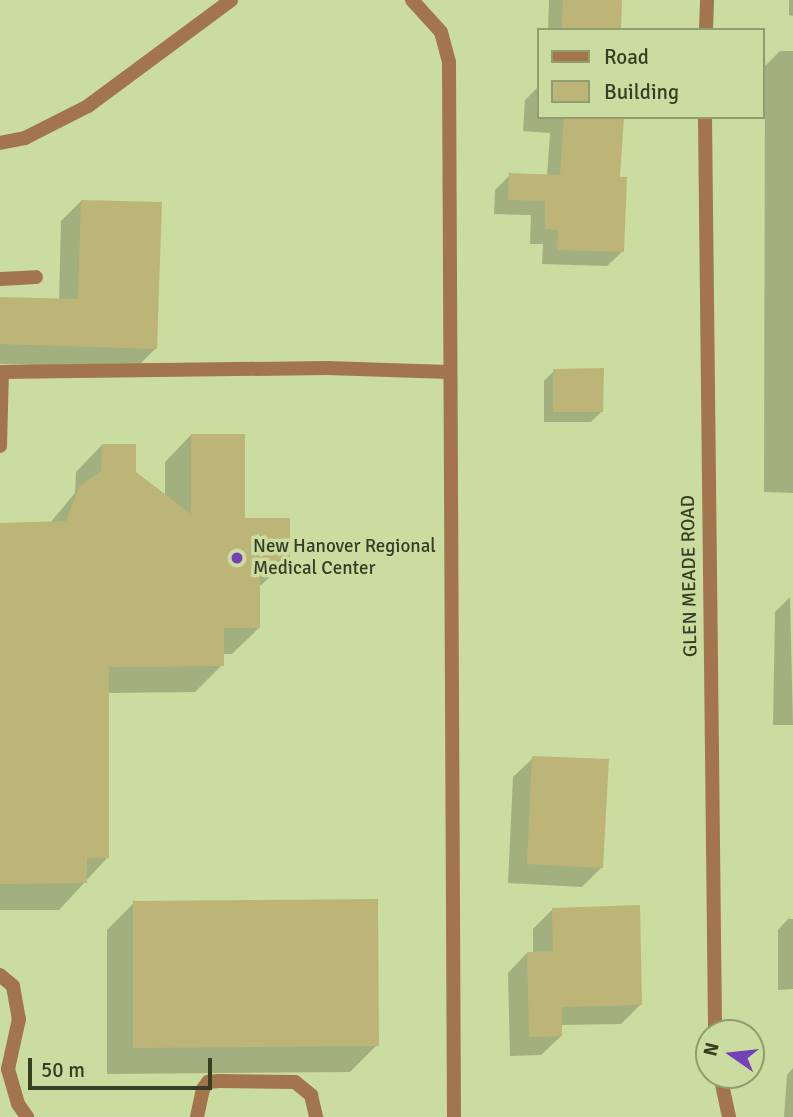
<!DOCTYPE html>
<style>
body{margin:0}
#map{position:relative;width:793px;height:1117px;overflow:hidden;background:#cbdca0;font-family:Signika,sans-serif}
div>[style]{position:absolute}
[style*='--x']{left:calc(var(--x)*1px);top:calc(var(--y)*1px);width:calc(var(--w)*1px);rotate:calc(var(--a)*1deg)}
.shadow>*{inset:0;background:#0003}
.building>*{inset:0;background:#bdb577}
.service>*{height:14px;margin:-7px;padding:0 7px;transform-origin:7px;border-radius:7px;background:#a3754d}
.minor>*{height:14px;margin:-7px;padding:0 7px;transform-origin:7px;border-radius:7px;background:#a3754d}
.dots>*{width:19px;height:19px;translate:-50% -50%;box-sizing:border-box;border:4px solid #cbdca0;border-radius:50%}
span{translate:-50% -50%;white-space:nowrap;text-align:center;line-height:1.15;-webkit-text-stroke:7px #cbdca0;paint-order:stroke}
.poi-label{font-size:19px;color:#373e26}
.left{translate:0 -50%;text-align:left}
.street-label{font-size:19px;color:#373e26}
.legend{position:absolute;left:537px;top:28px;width:228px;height:91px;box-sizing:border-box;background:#cbdca0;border:2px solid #909d6f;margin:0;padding:9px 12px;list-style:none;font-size:21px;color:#373e26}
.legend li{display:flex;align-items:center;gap:14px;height:35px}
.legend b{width:35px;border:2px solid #909d6f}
.north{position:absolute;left:695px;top:1019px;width:70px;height:70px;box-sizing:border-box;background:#cbdca0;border:2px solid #909d6f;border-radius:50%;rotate:284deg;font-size:19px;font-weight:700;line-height:28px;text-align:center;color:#373e26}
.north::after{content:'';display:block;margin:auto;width:24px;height:32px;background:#7640b6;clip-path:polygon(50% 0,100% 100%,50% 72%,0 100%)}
.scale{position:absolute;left:28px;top:1058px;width:184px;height:32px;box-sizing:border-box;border:4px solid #373e26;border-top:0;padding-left:9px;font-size:21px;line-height:24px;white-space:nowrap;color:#373e26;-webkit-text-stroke:5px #cbdca0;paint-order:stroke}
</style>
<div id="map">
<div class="shadow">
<i style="clip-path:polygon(549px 0,619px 0,618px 30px,548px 30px)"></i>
<i style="clip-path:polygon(789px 0,793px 0,793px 16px,789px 15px)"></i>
<i style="clip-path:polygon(780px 51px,793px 51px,793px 493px,764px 492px,765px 66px)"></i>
<i style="clip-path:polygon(539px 86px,539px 117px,623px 117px,618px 179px,623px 251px,607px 266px,542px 264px,543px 244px,530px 244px,531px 215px,494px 214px,495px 190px,510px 175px,547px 176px,550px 133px,523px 131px,525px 100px)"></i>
<i style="clip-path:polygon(81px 201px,156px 348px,136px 368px,0 364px,0 299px,59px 300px,61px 221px)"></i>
<i style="clip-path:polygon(554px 371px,601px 412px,591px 422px,544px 422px,544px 381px)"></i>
<i style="clip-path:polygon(191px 435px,243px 520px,288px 560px,259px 587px,259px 628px,232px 654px,222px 654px,222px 665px,195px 692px,107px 693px,107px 858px,59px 910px,0 910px,0 524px,50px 523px,75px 493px,76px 472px,102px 445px,165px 496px,165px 462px)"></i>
<i style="clip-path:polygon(790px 597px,793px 725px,773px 725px,775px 612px)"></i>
<i style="clip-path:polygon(533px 758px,602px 867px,582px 887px,508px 883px,513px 777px)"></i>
<i style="clip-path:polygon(134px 903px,377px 1045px,350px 1072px,107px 1074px,107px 930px)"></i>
<i style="clip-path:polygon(553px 909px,641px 1004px,621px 1024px,560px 1025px,561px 1036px,541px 1055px,510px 1056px,508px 973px,527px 953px,533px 953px,533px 929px)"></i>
<i style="clip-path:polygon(788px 919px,793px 919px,793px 989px,778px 990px,778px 930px)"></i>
<i style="clip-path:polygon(793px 1068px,793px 1117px,784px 1117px,787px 1075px)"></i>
</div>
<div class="building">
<i style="clip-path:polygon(563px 0,622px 0,621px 30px,562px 30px)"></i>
<i style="clip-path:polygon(564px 117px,624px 117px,620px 177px,627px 177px,624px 252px,557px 250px,558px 230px,545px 229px,545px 201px,508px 200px,509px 173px,560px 175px)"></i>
<i style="clip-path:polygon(81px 200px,162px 202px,157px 349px,0 344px,0 297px,78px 299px)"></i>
<i style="clip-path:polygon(604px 368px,603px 412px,553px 412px,553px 369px)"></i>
<i style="clip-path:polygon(191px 434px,245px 434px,245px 518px,290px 518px,290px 561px,260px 561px,260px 628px,224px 628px,224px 666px,109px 667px,109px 858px,87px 858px,87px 883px,0 884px,0 523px,66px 521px,79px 487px,101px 471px,102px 444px,136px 444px,136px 472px,191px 514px)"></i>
<i style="clip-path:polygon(532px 756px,609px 759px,603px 868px,527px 864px)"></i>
<i style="clip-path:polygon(378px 899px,379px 1046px,133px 1048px,133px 901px)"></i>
<i style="clip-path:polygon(640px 905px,642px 1005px,562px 1007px,562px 1036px,529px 1037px,527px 952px,553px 951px,552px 908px)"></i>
</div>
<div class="service">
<i style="--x:412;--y:0;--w:43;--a:47.8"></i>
<i style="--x:441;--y:32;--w:31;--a:75"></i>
<i style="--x:449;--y:62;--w:1055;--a:89.73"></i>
<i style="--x:0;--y:143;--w:25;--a:-11"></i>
<i style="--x:25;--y:138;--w:71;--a:-26.9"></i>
<i style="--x:88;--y:106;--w:178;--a:-36.5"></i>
<i style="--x:0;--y:279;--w:36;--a:-3"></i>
<i style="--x:0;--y:372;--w:327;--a:-0.7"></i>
<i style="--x:327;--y:368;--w:122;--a:1.9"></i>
<i style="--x:0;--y:446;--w:74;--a:-88.5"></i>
<i style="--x:0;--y:975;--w:17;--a:40"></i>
<i style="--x:13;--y:986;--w:34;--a:80"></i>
<i style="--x:19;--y:1019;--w:51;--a:102.4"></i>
<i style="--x:8;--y:1069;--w:36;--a:74"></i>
<i style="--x:18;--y:1104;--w:16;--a:55"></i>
<i style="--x:197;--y:1117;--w:29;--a:-78"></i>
<i style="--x:203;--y:1089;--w:9;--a:-54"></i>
<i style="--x:208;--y:1082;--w:11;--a:-5"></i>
<i style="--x:219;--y:1081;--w:76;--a:0.8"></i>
<i style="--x:295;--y:1082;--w:21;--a:39"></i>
<i style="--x:311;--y:1095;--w:23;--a:77"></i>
</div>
<div class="minor">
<i style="--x:706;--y:30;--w:30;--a:-88"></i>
<i style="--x:705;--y:117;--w:916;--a:89.37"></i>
<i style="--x:720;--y:1075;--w:43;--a:77.9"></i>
</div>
<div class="dots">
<i style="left:237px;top:558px;background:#7640b6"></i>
</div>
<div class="poi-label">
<span class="left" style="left:253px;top:558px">New Hanover Regional<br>Medical Center</span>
</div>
<div class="street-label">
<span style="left:690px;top:576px;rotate:-91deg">GLEN MEADE ROAD</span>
</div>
<ul class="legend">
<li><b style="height:9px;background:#a3754d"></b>Road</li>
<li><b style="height:19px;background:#bdb577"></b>Building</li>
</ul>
<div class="north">N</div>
<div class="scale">50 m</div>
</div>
